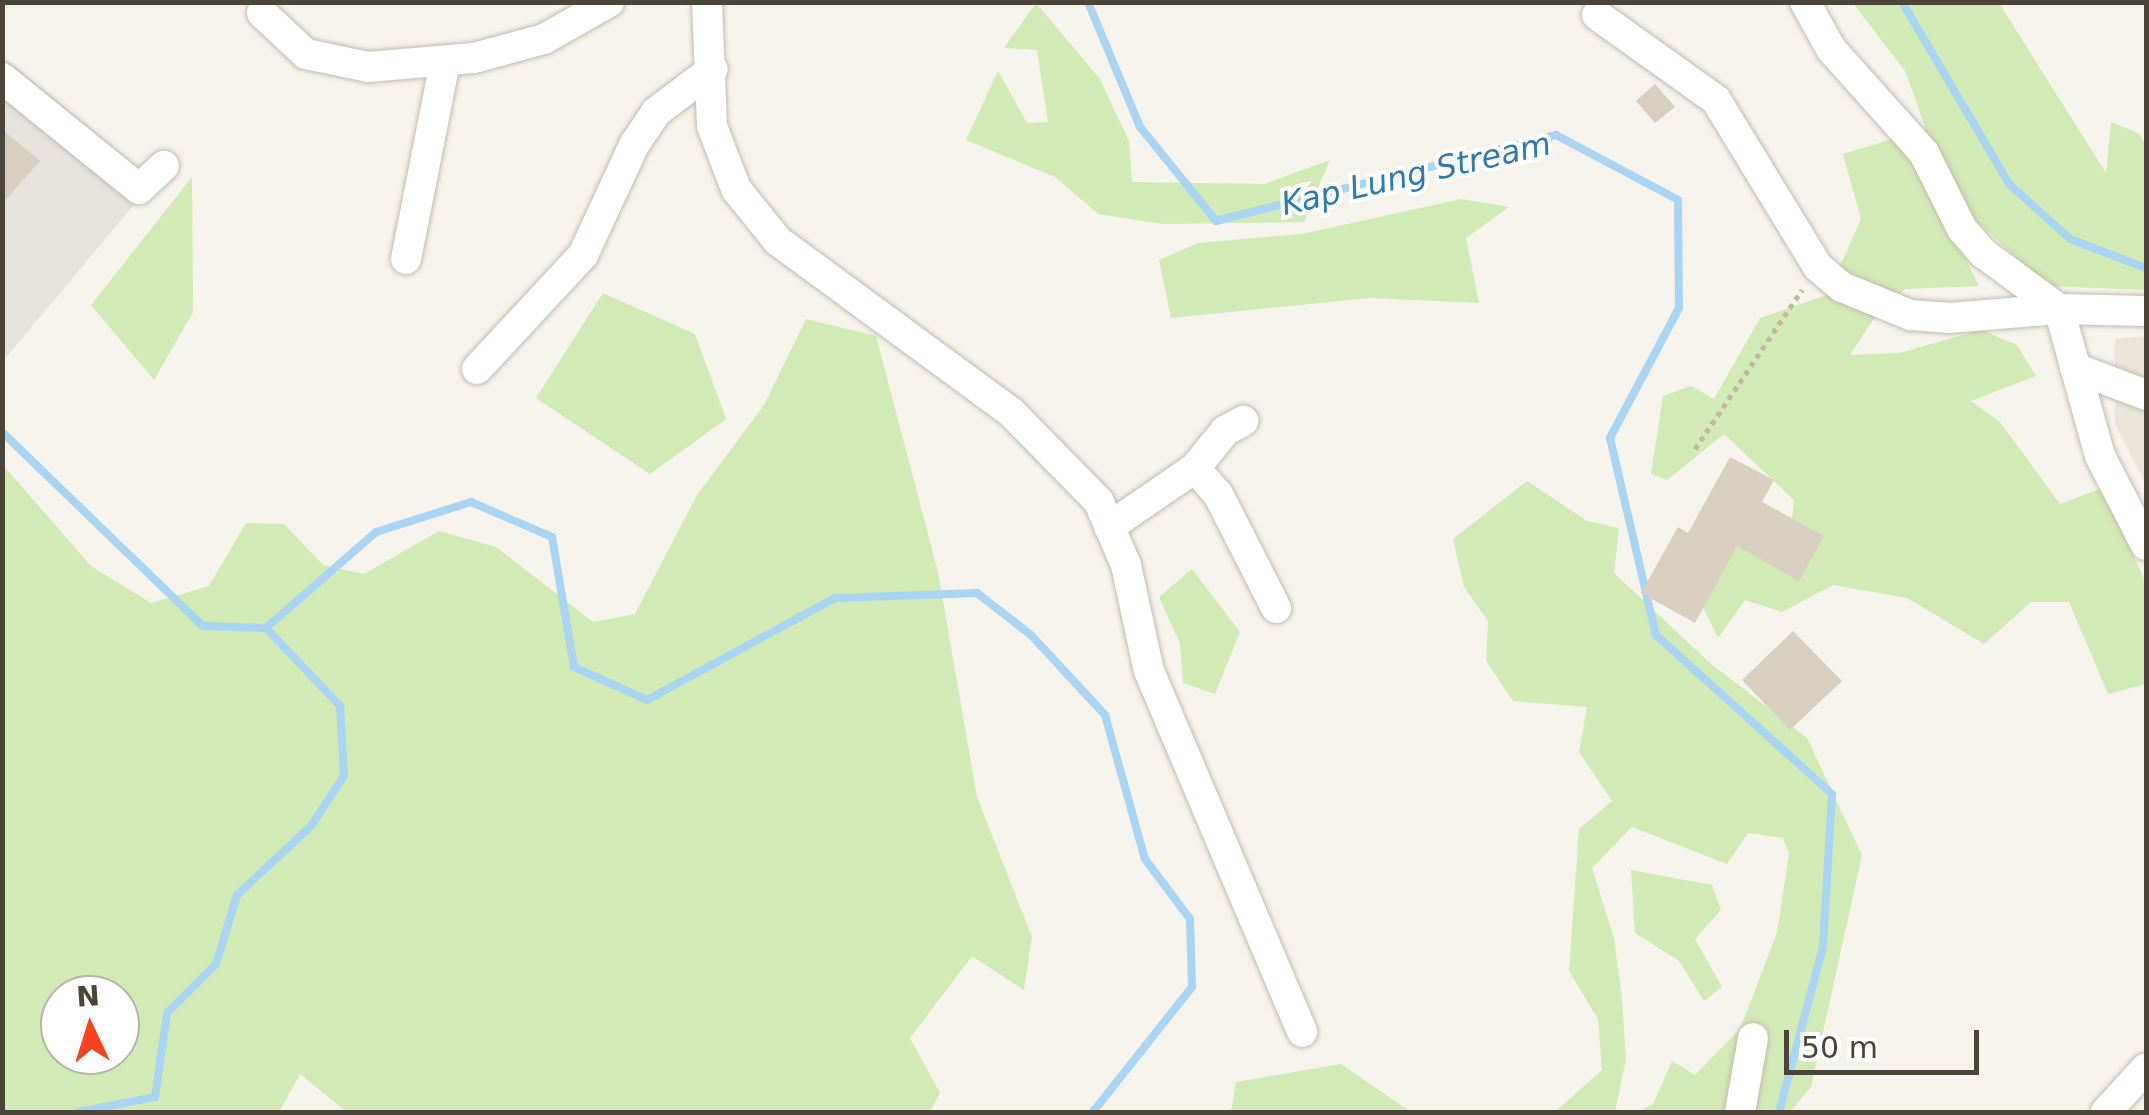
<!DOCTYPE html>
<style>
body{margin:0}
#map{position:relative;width:2149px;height:1115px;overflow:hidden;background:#f6f3ec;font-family:"DejaVu Sans",sans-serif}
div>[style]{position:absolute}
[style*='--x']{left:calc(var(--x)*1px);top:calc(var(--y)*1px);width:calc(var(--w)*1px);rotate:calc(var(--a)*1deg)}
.residential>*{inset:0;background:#eae5da}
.industrial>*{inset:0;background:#e6e2dd}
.green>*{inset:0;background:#d2eab5}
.stream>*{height:8px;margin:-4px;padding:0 4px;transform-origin:4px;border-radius:4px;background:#a9d4f2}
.building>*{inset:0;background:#d8cfc1}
.path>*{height:5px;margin-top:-2.5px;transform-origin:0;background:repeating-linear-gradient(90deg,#c4b79f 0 5px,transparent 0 10px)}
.roads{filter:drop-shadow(0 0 2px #c2bbae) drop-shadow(0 0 2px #c2bbae)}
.minor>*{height:30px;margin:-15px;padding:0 15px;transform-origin:15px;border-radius:15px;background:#fff}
span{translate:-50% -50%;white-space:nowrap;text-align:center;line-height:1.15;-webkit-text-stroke:8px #fff;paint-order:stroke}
.water-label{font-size:32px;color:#2e7ab2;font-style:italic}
.frame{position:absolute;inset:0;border:5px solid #4b4439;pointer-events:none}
.north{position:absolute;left:40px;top:975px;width:100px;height:100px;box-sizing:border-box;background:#fff;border:2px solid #b7b4b0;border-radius:50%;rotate:356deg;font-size:28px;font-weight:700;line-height:40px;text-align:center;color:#4b4439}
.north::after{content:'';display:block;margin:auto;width:35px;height:45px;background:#fc3f1d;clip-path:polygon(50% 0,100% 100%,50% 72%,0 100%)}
.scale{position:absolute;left:1784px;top:1030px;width:195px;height:45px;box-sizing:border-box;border:5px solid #4b4439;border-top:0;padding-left:12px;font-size:30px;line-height:35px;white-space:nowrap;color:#4b4439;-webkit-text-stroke:8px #fff;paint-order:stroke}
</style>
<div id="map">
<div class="residential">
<i style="clip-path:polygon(2146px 336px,2146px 485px,2115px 424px,2115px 339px)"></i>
</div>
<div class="industrial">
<i style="clip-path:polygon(3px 57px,139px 168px,137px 201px,3px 361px)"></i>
</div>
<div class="green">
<i style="clip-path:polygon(1036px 3px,1100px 79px,1129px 141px,1132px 182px,1264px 184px,1330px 160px,1304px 222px,1163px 224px,1098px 214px,1055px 177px,966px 140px,998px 71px,1027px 123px,1048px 122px,1037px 50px,1004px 48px)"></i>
<i style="clip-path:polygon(1853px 3px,1999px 3px,2106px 173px,2111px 122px,2138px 133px,2146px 144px,2146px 290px,2049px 286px,1960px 207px,1949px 225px,1979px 286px,1905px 289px,1872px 321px,1850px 355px,1899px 353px,1981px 330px,2017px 345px,2036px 376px,1971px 401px,2000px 422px,2060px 504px,2102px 488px,2146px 583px,2146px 684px,2108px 694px,2069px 602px,2031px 602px,1984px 644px,1907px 598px,1833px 585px,1782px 612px,1745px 600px,1718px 638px,1693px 586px,1734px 496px,1790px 538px,1794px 500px,1724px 434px,1667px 480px,1651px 474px,1663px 396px,1691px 386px,1714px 399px,1760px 318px,1827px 295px,1861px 219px,1843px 154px,1926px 129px,1905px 71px)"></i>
<i style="clip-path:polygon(192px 177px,193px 312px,154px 380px,91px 305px)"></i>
<i style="clip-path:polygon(1461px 199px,1509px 207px,1466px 238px,1479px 303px,1370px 298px,1171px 318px,1159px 260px,1198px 243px,1302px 234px)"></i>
<i style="clip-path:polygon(603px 293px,695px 334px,726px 419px,650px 474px,536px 398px)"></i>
<i style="clip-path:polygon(evenodd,806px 319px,876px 336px,938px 572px,977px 797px,1032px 937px,1024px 990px,972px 956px,910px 1038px,940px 1093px,930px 1112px,347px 1112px,300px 1074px,279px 1112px,3px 1112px,3px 465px,91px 566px,151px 603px,209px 586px,246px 523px,284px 524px,323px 565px,364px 574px,439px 531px,496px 547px,593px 622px,635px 614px,697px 495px,764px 405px,806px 319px,60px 995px,120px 995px,120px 1055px,60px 1055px,60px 995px)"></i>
<i style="clip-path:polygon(1527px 481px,1587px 521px,1619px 528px,1614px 573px,1710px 663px,1807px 738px,1862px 855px,1811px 1087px,1790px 1112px,1637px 1112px,1653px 1104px,1672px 1061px,1695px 1075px,1740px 1029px,1777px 933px,1789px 854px,1783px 838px,1748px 833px,1727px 864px,1632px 827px,1592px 868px,1614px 938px,1622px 999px,1626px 1059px,1615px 1112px,1555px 1112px,1602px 1070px,1598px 1019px,1569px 971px,1579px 829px,1612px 801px,1579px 752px,1587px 707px,1513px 701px,1486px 661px,1488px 621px,1464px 587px,1453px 539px)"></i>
<i style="clip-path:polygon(1192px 569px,1240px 632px,1215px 694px,1183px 683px,1180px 644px,1159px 597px)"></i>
<i style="clip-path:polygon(1631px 870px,1712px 885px,1721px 910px,1695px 939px,1722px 987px,1704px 1001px,1679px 961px,1635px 933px)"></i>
<i style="clip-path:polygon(1341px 1064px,1411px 1112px,1231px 1112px,1236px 1082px)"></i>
</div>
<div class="stream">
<i style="--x:1088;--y:2;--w:135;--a:67.4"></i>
<i style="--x:1140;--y:127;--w:121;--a:51"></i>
<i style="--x:1216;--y:221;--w:351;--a:-14.2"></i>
<i style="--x:1556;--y:135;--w:138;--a:28"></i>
<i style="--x:1678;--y:200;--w:108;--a:89.5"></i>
<i style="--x:1679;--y:308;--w:147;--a:118"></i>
<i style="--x:1610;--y:438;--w:202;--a:76.9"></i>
<i style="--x:1656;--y:635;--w:237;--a:42.1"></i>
<i style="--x:1832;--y:794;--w:153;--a:93.4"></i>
<i style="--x:1823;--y:947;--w:171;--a:104.9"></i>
<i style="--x:1902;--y:2;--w:211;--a:59.5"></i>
<i style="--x:2009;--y:184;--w:82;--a:42"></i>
<i style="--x:2070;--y:239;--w:81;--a:20.9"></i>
<i style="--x:2;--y:432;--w:279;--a:44"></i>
<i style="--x:203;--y:626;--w:63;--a:1.8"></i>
<i style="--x:266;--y:628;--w:108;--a:46.5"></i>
<i style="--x:340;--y:706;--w:70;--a:86.7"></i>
<i style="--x:344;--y:776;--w:60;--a:123.4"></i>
<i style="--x:311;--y:826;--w:101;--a:137"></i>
<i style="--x:237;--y:895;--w:72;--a:106.9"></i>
<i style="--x:216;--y:964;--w:69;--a:135"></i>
<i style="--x:167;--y:1013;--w:85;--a:98.1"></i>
<i style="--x:155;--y:1097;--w:78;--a:169"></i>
<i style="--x:266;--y:628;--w:146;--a:-41.1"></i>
<i style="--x:376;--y:532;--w:100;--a:-17.5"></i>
<i style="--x:471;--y:502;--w:88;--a:23.4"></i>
<i style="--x:552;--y:537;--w:132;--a:80.4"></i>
<i style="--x:574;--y:667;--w:80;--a:24.3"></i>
<i style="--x:647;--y:700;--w:214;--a:-28.5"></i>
<i style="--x:835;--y:598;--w:142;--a:-2"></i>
<i style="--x:977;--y:593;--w:68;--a:37.9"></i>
<i style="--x:1031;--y:635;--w:109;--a:47.2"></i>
<i style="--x:1105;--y:715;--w:149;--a:74.5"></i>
<i style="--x:1145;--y:859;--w:75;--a:53.1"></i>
<i style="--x:1190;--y:919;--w:68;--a:88.3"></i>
<i style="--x:1192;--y:987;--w:159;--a:128.4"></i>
</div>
<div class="building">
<i style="clip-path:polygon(1655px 84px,1675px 107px,1655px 123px,1636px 101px)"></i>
<i style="clip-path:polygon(2px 129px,40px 161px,2px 204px)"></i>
<i style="clip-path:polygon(1730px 457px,1774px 480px,1762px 502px,1824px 536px,1799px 581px,1737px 546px,1695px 623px,1641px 593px,1678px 527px,1688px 533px)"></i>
<i style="clip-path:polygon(1793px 631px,1842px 681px,1790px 730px,1742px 680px)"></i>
</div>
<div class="path">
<i style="--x:1695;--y:449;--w:192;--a:-56.1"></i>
</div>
<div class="roads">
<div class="minor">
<i style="--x:707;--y:2;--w:124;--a:87.7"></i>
<i style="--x:712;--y:126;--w:67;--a:69.1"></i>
<i style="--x:736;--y:189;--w:67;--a:51.1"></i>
<i style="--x:778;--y:241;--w:289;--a:36.3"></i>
<i style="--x:1011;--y:412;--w:126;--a:45.6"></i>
<i style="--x:1099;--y:502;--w:69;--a:66.8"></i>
<i style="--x:1126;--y:565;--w:108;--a:77.8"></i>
<i style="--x:1149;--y:671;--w:392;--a:67"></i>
<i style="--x:1805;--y:2;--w:54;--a:61"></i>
<i style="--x:1831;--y:49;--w:140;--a:48.2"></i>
<i style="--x:1924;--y:153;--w:85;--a:63.4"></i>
<i style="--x:1962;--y:229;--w:32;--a:49"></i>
<i style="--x:1983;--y:253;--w:94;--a:36.4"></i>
<i style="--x:2059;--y:309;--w:153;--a:74.4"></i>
<i style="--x:2100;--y:456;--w:100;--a:62.7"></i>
<i style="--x:262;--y:13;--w:60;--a:43"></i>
<i style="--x:306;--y:54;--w:63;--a:11.8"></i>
<i style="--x:368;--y:67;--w:106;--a:-4.9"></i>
<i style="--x:474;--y:58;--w:73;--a:-15.2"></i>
<i style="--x:544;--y:39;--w:75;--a:-29.6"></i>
<i style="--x:1597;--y:15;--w:146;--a:35.5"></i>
<i style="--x:1716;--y:100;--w:196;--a:58.6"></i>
<i style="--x:1818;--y:267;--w:31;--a:40"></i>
<i style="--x:1842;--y:287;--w:74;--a:22.4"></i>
<i style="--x:1910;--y:315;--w:39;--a:4"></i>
<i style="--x:1949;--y:318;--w:110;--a:-4.7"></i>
<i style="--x:2059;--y:309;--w:87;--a:1.3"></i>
<i style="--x:2;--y:78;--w:176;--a:39"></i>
<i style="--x:139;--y:189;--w:34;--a:-43"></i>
<i style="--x:406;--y:259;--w:201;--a:-78.8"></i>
<i style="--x:2075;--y:368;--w:76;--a:20.8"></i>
<i style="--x:477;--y:369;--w:156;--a:-47.1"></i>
<i style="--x:583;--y:255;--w:121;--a:-65.1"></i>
<i style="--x:634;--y:145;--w:40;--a:-56"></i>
<i style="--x:656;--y:112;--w:71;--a:-37"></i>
<i style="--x:1195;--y:468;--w:35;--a:49"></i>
<i style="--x:1218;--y:494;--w:128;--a:63"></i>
<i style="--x:1109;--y:527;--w:104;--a:-34.5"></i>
<i style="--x:1195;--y:468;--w:48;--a:-51"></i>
<i style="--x:1225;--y:431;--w:21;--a:-29"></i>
<i style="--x:1740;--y:1112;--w:75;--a:-80"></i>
<i style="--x:2106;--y:1112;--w:59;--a:-47.7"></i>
</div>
</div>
<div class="water-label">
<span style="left:1416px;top:174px;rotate:-13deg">Kap Lung Stream</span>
</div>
<div class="frame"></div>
<div class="north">N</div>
<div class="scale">50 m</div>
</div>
